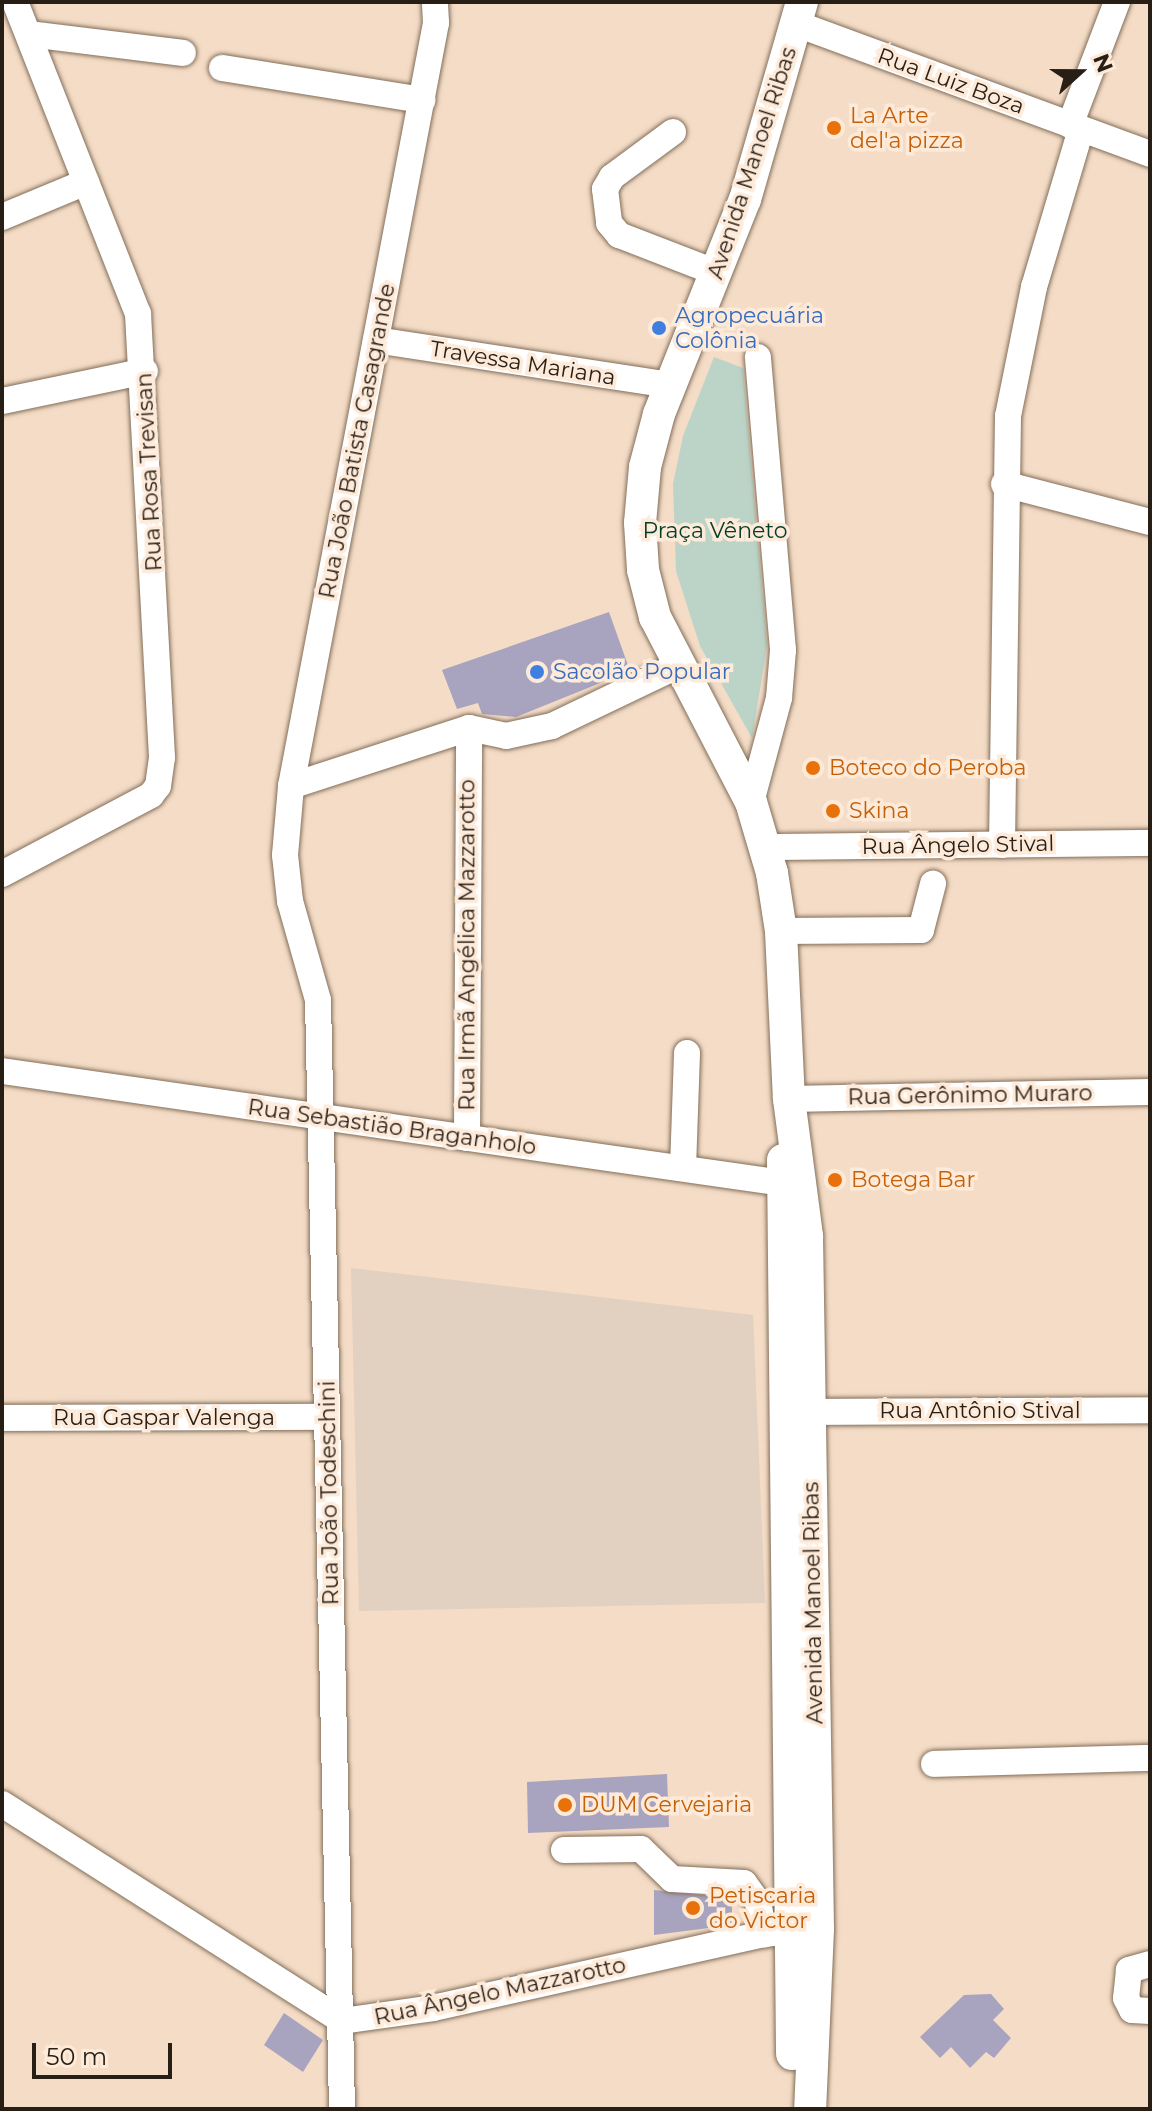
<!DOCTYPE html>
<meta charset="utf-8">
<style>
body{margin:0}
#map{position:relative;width:1152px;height:2111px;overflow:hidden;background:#f4dcc6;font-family:Montserrat,sans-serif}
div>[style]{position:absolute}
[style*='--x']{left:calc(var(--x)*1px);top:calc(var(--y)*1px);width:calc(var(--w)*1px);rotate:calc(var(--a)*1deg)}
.education>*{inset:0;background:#e2d0c0}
.green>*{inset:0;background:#bbd4c7}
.building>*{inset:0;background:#a8a3be}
.roads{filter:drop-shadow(0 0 2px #826e5a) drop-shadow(0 0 2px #826e5a)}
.minor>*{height:26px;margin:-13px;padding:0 13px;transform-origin:13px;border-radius:13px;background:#fff}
.major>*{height:32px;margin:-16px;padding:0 16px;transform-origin:16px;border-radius:16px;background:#fff}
.dots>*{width:22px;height:22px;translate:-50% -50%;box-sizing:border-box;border:4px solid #feead9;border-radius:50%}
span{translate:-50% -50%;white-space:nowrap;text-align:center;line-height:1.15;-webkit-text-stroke:7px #feead9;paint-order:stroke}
.street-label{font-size:22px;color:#271e16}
.food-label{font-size:22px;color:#c56008}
.left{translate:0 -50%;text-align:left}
.shop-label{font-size:22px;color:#366cbe}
.park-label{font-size:22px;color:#003e29}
.frame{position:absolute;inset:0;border:4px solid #271e16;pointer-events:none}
.north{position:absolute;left:1040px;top:32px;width:80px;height:80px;-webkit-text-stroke:6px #feead9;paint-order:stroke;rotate:69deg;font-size:22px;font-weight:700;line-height:32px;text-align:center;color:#271e16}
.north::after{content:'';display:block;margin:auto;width:28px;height:36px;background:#271e16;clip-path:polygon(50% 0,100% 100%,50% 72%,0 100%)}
.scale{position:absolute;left:32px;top:2043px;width:140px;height:36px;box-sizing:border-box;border:4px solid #271e16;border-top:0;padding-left:10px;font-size:24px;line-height:28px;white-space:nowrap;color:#271e16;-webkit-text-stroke:6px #feead9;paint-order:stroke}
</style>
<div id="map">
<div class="education">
<i style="clip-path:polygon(351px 1268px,753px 1315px,765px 1603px,359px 1611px)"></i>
</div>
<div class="green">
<i style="clip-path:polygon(714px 357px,743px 368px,767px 646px,752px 738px,700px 646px,676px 571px,673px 484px,683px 436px)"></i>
</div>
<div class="building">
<i style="clip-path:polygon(609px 612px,630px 671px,516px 717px,482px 714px,478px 703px,457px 709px,442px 670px)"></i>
<i style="clip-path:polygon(667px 1774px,669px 1827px,528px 1833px,527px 1782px)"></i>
<i style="clip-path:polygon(654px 1890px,732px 1898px,732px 1925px,654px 1935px)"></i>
<i style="clip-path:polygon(991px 1994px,1004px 2009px,993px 2020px,1011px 2038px,994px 2058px,986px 2052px,970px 2068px,951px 2047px,940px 2058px,920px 2037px,964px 1995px)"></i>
<i style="clip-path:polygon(284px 2013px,323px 2040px,303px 2072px,264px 2045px)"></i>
</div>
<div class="roads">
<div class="minor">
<i style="--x:797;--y:24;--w:376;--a:20.2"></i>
<i style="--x:29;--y:34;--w:155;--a:7"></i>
<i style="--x:222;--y:68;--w:203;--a:9.1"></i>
<i style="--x:1070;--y:125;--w:132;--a:-69.1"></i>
<i style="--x:673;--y:132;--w:76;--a:143.6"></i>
<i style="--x:612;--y:177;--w:14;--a:120"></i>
<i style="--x:605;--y:189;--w:34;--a:83"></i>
<i style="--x:609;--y:223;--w:16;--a:50"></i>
<i style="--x:619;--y:235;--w:105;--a:21.2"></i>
<i style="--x:2;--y:217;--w:91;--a:-22.6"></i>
<i style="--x:376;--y:340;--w:297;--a:8.7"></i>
<i style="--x:2;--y:401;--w:146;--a:-11.8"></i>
<i style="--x:1004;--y:484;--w:151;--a:14.6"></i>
<i style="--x:291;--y:786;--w:187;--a:-18"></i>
<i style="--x:469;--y:728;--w:38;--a:12"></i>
<i style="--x:506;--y:736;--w:47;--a:-12.3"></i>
<i style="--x:552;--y:726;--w:139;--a:-25.6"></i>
<i style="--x:751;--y:802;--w:108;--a:-74.9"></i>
<i style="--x:779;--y:698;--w:48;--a:-85.2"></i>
<i style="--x:783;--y:650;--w:294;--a:-94.9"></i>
<i style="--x:1002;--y:845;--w:429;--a:-89.2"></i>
<i style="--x:1008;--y:416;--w:132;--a:-78.6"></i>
<i style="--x:1034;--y:287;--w:165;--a:-73.4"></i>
<i style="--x:766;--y:847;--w:384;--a:-0.6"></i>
<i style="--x:2;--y:874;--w:169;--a:-27.9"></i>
<i style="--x:151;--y:795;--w:11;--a:-52"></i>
<i style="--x:158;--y:786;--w:29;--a:-82"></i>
<i style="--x:162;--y:757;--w:444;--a:-93.1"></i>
<i style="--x:138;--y:314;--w:335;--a:-111.5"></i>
<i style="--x:781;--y:931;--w:140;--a:-0.4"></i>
<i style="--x:921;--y:930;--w:48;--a:-75.4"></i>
<i style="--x:2;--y:1071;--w:788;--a:8.17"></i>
<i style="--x:789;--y:1099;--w:361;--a:-1.1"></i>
<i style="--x:467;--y:1138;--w:410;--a:-89.7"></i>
<i style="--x:683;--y:1168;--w:115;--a:-88"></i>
<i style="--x:810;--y:1412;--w:340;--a:-0.3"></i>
<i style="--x:2;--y:1418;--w:325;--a:-0.2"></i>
<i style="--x:934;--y:1764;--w:216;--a:-1.6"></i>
<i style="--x:2;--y:1804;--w:403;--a:32.5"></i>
<i style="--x:342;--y:2021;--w:92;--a:-8.1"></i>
<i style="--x:433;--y:2008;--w:339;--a:-12.6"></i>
<i style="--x:764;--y:1934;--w:45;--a:-6.3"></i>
<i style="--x:564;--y:1850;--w:77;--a:-0.7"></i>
<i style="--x:641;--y:1849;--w:43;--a:44.1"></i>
<i style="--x:672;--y:1879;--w:72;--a:3.2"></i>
<i style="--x:744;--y:1883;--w:24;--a:54"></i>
<i style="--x:758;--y:1902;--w:33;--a:79"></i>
<i style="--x:1150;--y:1964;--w:22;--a:164"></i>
<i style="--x:1129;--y:1970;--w:28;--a:96"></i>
<i style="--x:1126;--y:1998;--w:13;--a:63"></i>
<i style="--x:1132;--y:2010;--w:18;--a:3"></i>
<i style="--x:342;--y:2109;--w:1109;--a:-91.24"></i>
<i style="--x:318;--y:1000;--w:103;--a:-105.8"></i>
<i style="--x:290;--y:901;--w:46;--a:-96.2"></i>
<i style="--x:285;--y:855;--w:69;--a:-85"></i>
<i style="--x:291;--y:786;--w:777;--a:-79.24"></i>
<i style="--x:436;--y:23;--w:21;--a:-93"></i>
</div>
<div class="major">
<i style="--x:802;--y:2;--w:205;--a:106.1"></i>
<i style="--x:745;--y:199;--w:232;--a:111.8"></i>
<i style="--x:659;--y:414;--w:55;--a:104.8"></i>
<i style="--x:645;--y:467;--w:56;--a:95.1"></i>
<i style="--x:640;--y:523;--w:47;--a:86.3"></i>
<i style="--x:643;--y:570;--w:49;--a:75.7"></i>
<i style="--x:655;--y:617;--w:208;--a:62.6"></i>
<i style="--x:751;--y:802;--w:74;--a:73.5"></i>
<i style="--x:772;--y:873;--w:59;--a:81.2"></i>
<i style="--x:781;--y:931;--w:168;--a:87.3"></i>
<i style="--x:789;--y:1099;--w:138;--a:82.5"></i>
<i style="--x:807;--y:1236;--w:693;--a:89.09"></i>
<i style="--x:818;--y:1929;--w:180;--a:92.5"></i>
<i style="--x:783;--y:1160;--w:894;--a:89.42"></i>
</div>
</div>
<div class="dots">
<i style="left:834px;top:128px;background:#e8710a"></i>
<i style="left:659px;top:328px;background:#3f7fe0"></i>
<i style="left:537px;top:672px;background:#3f7fe0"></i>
<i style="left:813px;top:768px;background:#e8710a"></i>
<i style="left:833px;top:811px;background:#e8710a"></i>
<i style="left:835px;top:1180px;background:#e8710a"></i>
<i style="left:565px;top:1805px;background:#e8710a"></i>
<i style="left:693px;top:1908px;background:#e8710a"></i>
</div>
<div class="street-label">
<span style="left:951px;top:81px;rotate:20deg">Rua Luiz Boza</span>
<span style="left:752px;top:163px;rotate:-72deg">Avenida Manoel Ribas</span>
<span style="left:523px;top:363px;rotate:9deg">Travessa Mariana</span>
<span style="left:357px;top:441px;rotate:-79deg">Rua João Batista Casagrande</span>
<span style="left:149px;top:472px;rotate:-93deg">Rua Rosa Trevisan</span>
<span style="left:958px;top:845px;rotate:-1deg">Rua Ângelo Stival</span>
<span style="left:467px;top:945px;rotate:-90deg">Rua Irmã Angélica Mazzarotto</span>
<span style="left:970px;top:1095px;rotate:-1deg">Rua Gerônimo Muraro</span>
<span style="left:392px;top:1127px;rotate:8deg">Rua Sebastião Braganholo</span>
<span style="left:980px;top:1411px">Rua Antônio Stival</span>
<span style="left:164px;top:1418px">Rua Gaspar Valenga</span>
<span style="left:329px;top:1493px;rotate:-91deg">Rua João Todeschini</span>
<span style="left:813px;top:1603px;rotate:-91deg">Avenida Manoel Ribas</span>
<span style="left:500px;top:1991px;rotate:-12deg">Rua Ângelo Mazzarotto</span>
</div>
<div class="food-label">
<span class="left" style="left:850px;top:128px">La Arte<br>del'a pizza</span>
<span class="left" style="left:829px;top:768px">Boteco do Peroba</span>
<span class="left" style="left:849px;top:811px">Skina</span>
<span class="left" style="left:851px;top:1180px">Botega Bar</span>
<span class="left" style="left:581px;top:1805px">DUM Cervejaria</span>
<span class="left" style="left:709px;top:1908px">Petiscaria<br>do Victor</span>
</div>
<div class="shop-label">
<span class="left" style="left:675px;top:328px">Agropecuária<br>Colônia</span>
<span class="left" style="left:553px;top:672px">Sacolão Popular</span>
</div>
<div class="park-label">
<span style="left:715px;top:531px">Praça Vêneto</span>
</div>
<div class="frame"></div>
<div class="north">N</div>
<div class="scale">50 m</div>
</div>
